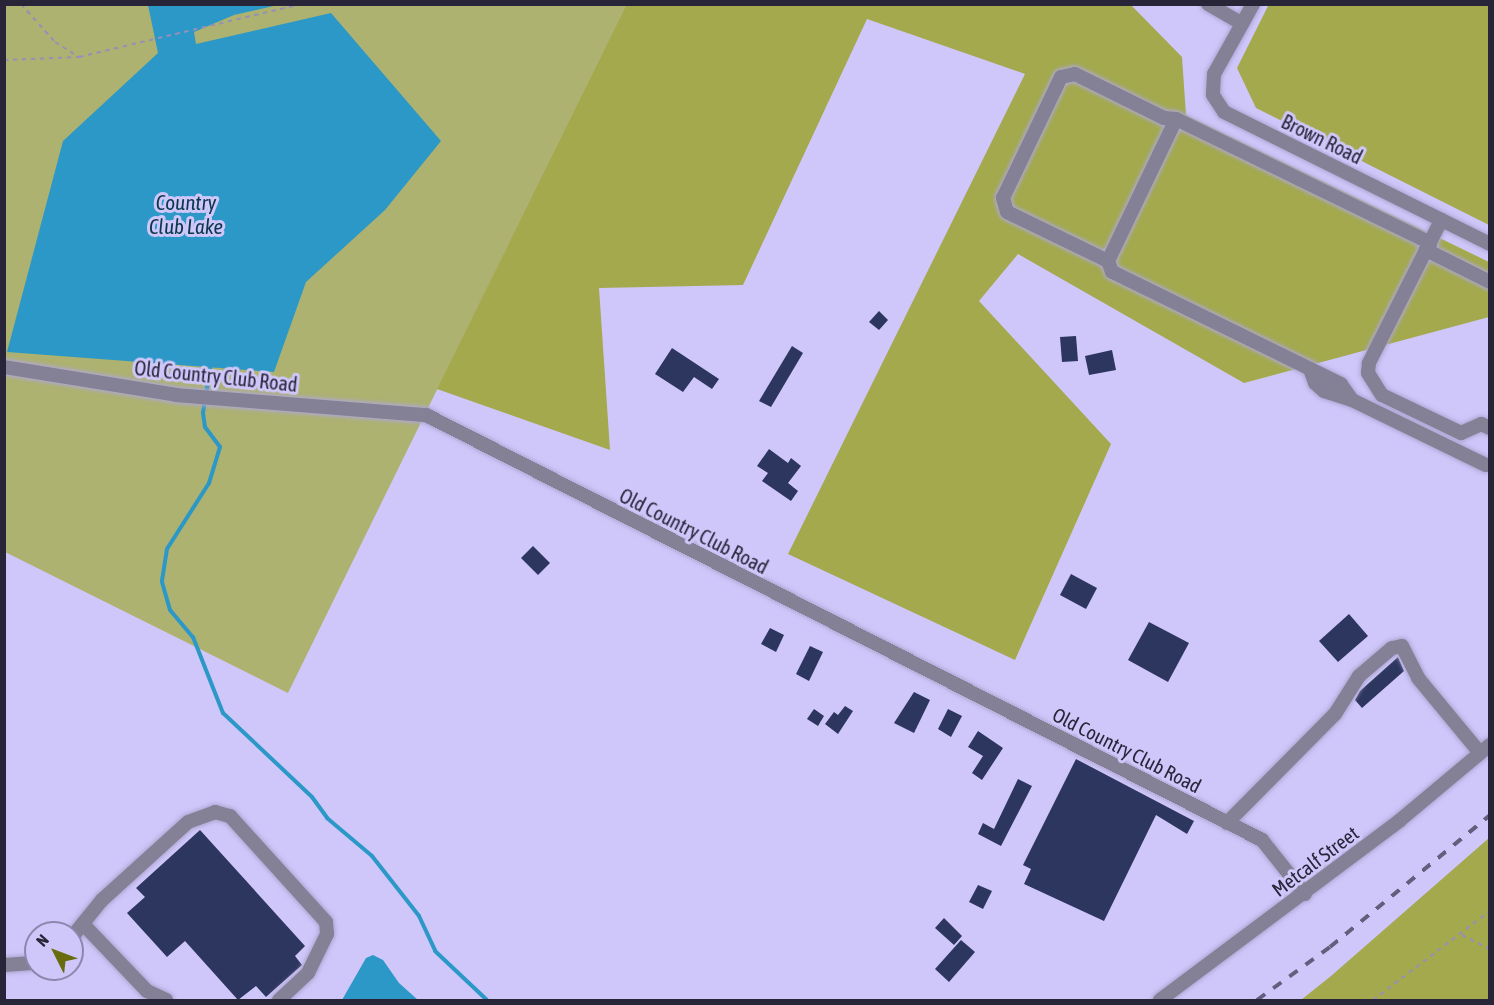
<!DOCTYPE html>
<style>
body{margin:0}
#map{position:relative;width:1494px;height:1005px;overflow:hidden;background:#cfc7fa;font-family:"Asap Condensed",sans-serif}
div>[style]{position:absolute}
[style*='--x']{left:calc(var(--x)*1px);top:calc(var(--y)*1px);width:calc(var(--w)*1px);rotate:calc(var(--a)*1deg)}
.green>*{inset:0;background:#adb270}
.forest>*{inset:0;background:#a3a94c}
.water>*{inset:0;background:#2c98c7}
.stream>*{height:4px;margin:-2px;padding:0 2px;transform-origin:2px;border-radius:2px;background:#2c98c7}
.building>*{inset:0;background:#2d365e}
.path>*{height:2px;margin-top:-1px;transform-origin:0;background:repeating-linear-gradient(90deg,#968fb7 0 4.5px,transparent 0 9px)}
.roads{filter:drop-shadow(0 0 2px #aea7d3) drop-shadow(0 0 2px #aea7d3)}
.minor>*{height:14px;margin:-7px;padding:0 7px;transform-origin:7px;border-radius:7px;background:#848196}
.rail>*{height:4px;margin-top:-2px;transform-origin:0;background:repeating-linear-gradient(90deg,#645e7d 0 10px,transparent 0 20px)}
span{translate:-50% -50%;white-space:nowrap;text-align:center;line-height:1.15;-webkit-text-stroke:6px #cfc7fa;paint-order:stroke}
.street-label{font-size:20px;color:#292539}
.water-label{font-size:21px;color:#09374b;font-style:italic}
.frame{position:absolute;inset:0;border:6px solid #292539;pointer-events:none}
.north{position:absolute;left:24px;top:921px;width:60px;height:60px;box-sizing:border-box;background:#cfc7fa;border:2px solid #8d86ad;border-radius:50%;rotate:312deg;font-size:16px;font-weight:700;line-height:24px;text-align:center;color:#292539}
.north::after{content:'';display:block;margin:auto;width:21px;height:27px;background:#686c0e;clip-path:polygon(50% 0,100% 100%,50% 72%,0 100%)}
</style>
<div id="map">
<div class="green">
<i style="clip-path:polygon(4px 5px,626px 5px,288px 693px,5px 552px)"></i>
</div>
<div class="forest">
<i style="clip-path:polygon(1269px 4px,1489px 5px,1489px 225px,1256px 108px,1237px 68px)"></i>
<i style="clip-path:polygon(626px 5px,1131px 5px,1182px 57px,1186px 115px,1489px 262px,1489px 317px,1244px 383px,1018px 254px,979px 301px,1111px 444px,1015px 660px,788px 554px,1025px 74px,867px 19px,743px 285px,599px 288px,610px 450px,437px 389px)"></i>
<i style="clip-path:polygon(1489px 838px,1489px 1000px,1301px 1000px,1331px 976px)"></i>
</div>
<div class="water">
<i style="clip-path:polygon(148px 5px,278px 5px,234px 15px,194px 32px,196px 44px,331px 13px,441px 141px,385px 210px,306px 282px,274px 372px,7px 352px,63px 141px,158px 53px)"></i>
<i style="clip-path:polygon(373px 955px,383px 960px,399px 983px,418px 1000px,342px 1000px,366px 958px)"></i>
</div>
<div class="stream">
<i style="--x:211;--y:363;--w:51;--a:99.1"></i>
<i style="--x:203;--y:413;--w:14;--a:82"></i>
<i style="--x:205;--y:427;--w:25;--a:53"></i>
<i style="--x:220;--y:447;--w:38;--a:107"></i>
<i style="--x:209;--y:483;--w:78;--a:122.5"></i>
<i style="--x:167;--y:549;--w:33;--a:99"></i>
<i style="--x:162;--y:582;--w:29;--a:74"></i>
<i style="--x:170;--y:610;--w:35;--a:50"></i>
<i style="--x:193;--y:637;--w:82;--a:68.5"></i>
<i style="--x:223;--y:713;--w:122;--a:43.3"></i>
<i style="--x:312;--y:797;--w:26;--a:54"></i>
<i style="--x:327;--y:818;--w:59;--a:40.2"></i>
<i style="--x:372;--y:856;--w:76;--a:51.9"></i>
<i style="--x:419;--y:916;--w:38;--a:65"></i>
<i style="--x:435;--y:951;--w:71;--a:43.3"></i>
</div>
<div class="building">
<i style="clip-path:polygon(879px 311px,888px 320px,879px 330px,869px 322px)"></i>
<i style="clip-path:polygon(1076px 336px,1078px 361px,1062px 362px,1060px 337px)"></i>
<i style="clip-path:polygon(792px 346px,803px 353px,771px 407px,759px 401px)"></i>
<i style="clip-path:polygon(672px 348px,719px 379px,712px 389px,694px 377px,683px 392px,655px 374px)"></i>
<i style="clip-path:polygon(1112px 350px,1116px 370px,1089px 375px,1085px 356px)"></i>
<i style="clip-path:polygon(769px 449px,788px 463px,791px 458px,801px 466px,788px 483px,798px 491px,791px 501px,762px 481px,768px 473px,757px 466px)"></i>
<i style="clip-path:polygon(533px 546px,550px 563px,538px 575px,521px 558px)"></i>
<i style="clip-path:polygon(1071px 574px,1097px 588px,1086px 609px,1060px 595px)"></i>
<i style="clip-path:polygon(1349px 614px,1368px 636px,1338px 662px,1319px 641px)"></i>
<i style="clip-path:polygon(1149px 622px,1189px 643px,1168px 682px,1128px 660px)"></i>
<i style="clip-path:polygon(770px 628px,784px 635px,776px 652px,761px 644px)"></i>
<i style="clip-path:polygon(810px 646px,823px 652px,809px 681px,796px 674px)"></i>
<i style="clip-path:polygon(1398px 657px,1404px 671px,1362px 708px,1355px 700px,1360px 691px)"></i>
<i style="clip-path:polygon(914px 692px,930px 700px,914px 733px,894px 723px)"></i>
<i style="clip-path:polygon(845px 706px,853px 711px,838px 734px,825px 724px,834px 712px,838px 715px)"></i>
<i style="clip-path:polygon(814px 709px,824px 716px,818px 726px,807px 719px)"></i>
<i style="clip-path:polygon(948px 709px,962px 716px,951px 737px,938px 729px)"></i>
<i style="clip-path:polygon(978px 731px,1003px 748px,982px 780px,972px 773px,983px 756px,968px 747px)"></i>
<i style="clip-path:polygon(1076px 759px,1194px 821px,1187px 834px,1156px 815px,1104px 921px,1024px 884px,1031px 869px,1023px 865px)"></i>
<i style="clip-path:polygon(1018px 779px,1032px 786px,1001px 846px,978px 834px,983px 823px,994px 829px)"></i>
<i style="clip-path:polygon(200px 830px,305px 946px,295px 956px,302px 965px,266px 997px,256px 986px,238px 1000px,185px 941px,167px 957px,127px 913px,145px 897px,136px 888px)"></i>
<i style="clip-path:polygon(978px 885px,992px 891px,983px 909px,969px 902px)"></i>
<i style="clip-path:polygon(944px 918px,962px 936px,954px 945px,935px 928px)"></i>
<i style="clip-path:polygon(961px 940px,975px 952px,949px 982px,935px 969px)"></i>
</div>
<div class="path">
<i style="--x:21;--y:4;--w:51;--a:48.2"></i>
<i style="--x:55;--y:42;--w:28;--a:32"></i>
<i style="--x:79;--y:57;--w:228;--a:-13.4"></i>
<i style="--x:4;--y:60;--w:75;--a:-2.3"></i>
<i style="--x:1462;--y:935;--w:31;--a:27"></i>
<i style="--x:1373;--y:1000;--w:147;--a:-37.3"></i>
</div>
<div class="roads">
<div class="minor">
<i style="--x:1208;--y:4;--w:39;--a:30"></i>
<i style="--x:1242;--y:24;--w:23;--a:-61"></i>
<i style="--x:1242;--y:24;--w:57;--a:119.2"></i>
<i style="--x:1214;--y:74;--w:21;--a:93"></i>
<i style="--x:1213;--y:95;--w:20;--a:57"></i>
<i style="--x:1224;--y:112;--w:297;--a:26.4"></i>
<i style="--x:1426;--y:250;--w:34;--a:-63"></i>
<i style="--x:1108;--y:261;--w:112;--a:-154.1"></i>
<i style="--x:1007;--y:212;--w:15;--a:-106"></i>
<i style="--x:1003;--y:198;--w:134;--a:-64.4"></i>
<i style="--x:1061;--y:77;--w:14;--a:-12"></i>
<i style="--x:1075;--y:74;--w:99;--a:26.3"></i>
<i style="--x:1164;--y:118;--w:12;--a:5"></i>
<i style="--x:1490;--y:282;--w:72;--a:-153.4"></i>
<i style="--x:1426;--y:250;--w:127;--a:116.8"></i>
<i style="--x:1369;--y:363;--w:10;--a:96"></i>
<i style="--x:1368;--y:373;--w:26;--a:58"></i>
<i style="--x:1382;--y:395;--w:88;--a:25.7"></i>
<i style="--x:1461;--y:433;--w:22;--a:-24"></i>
<i style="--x:1481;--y:424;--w:10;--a:24"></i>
<i style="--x:4;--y:367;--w:174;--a:9.2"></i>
<i style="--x:176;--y:395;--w:251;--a:4.6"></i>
<i style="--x:426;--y:415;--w:938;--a:26.95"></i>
<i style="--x:1262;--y:840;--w:69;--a:51.5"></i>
<i style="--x:1310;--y:369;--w:15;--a:70"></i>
<i style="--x:1315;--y:383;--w:12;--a:42"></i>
<i style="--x:1324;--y:391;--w:29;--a:18"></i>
<i style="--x:1352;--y:400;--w:149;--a:25.9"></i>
<i style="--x:1352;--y:400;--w:19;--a:-125"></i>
<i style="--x:1341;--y:384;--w:255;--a:-153.9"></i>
<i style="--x:1112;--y:272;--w:12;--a:-110"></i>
<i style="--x:1108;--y:261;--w:157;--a:-64.4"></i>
<i style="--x:1176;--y:119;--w:283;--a:26"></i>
<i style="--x:1227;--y:823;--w:153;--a:-45.3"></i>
<i style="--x:1335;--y:714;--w:45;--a:-57.7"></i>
<i style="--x:1359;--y:676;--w:43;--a:-40.3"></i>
<i style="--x:1392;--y:648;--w:10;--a:-11"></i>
<i style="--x:1402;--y:646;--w:36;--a:63"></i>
<i style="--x:1418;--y:678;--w:97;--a:50.4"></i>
<i style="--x:84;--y:925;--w:91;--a:46.3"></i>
<i style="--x:147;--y:991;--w:21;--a:25"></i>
<i style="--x:72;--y:937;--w:48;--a:-51"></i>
<i style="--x:102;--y:900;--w:116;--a:-42.2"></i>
<i style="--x:188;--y:822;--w:29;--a:-20"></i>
<i style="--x:215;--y:812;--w:16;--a:15"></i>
<i style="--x:230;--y:816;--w:143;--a:47.8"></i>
<i style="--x:326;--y:922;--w:12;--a:85"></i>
<i style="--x:327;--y:934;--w:43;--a:116"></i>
<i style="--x:308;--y:973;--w:40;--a:137"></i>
<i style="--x:4;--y:965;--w:32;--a:-4"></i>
<i style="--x:1160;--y:1000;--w:299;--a:-36.8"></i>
<i style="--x:1399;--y:821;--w:119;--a:-39.9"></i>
</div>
</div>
<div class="rail">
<i style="--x:1257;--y:1000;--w:90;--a:-36"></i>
<i style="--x:1330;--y:947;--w:207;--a:-39.5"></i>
</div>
<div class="street-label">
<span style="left:1322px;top:139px;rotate:26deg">Brown Road</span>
<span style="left:216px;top:376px;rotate:6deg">Old Country Club Road</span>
<span style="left:694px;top:531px;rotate:27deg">Old Country Club Road</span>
<span style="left:1127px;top:750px;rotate:27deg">Old Country Club Road</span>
<span style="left:1315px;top:861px;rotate:-37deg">Metcalf Street</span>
</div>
<div class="water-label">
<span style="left:186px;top:214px">Country<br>Club Lake</span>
</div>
<div class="frame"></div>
<div class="north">N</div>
</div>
